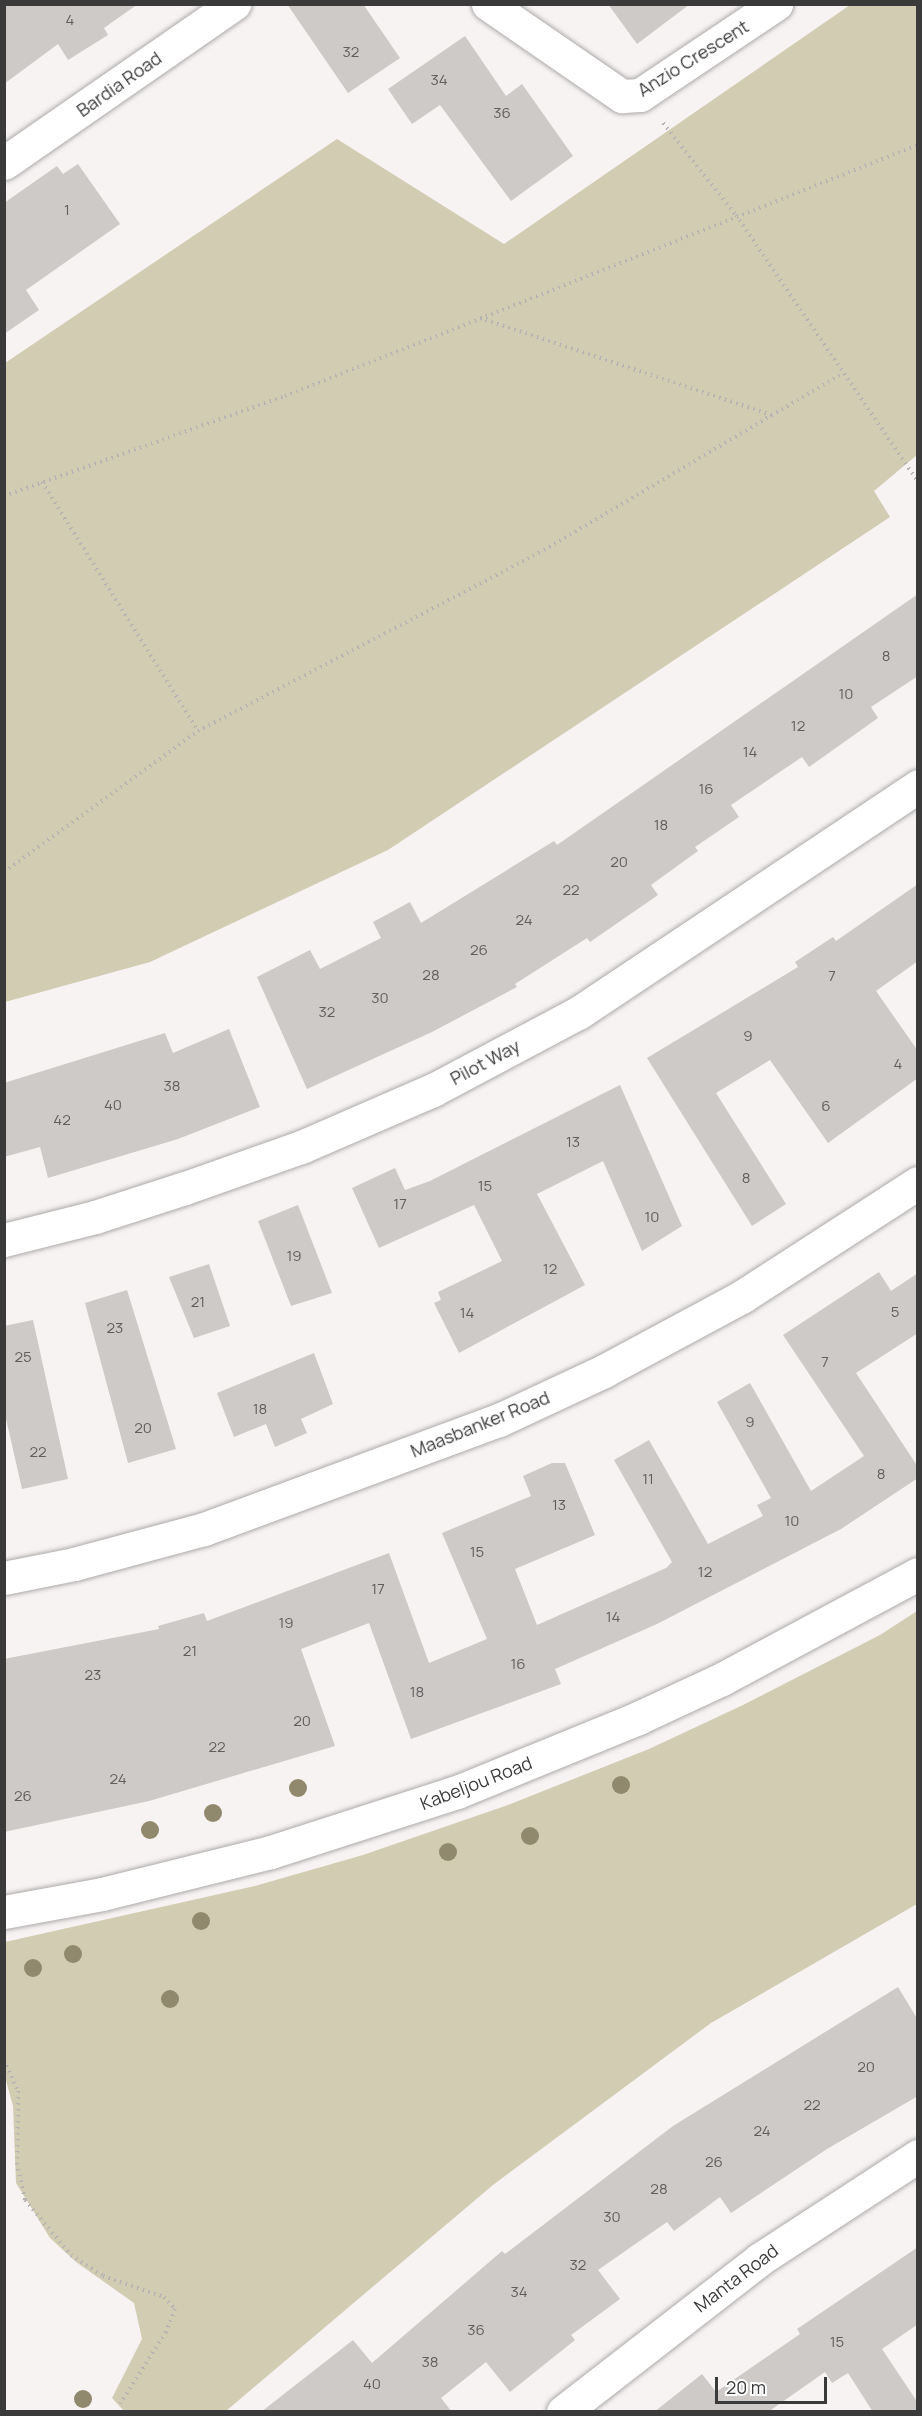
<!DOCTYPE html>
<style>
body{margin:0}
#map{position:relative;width:922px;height:2416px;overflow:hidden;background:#f6f3f2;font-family:Manrope,sans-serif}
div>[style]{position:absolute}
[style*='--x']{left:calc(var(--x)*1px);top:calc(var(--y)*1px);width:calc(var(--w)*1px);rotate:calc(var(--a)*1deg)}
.green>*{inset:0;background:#d2ccb3}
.building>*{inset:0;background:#cdcac8}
.path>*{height:4px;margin-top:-2px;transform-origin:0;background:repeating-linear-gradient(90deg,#b6b3b3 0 1.5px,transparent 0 6px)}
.roads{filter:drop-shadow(0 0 2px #adaaa9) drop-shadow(0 0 2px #adaaa9)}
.street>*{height:33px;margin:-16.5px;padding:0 16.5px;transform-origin:16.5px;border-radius:16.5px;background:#fff}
.trees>*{width:18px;height:18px;margin:-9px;border-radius:50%;background:#91896d}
span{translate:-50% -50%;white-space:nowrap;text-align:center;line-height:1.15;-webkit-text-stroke:4.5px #fff;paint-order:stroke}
.number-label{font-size:15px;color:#605e5e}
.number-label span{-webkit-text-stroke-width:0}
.street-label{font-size:18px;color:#3b3a3a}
.frame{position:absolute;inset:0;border:6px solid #3b3a3a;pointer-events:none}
.scale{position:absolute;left:715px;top:2377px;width:112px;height:27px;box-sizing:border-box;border:3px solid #3b3a3a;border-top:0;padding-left:8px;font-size:18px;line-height:21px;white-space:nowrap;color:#3b3a3a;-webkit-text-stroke:4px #fff;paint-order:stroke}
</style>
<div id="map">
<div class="green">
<i style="clip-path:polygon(850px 5px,917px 5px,917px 455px,874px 491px,890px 517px,388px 850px,150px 962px,5px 1002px,5px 363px,337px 139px,504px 244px)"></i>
<i style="clip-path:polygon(917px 1611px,917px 1904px,711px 2023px,493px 2185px,226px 2411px,124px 2411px,112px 2398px,142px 2339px,134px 2303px,76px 2262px,50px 2238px,16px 2183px,13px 2106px,5px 2077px,5px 1942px,255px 1886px,363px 1855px,508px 1805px,649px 1749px,743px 1705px,880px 1635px)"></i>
</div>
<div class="building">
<i style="clip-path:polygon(4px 4px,138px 4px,104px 28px,108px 35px,68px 60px,58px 44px,4px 84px)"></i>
<i style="clip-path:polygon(287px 4px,363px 4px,400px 58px,348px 93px)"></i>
<i style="clip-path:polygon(608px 4px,690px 4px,637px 44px)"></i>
<i style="clip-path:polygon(465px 36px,506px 96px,522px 84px,573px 156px,511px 201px,440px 105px,412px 124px,388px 89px)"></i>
<i style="clip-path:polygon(78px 164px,120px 224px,26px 290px,39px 310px,4px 334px,4px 203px,57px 166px,63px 174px)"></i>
<i style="clip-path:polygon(918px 594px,918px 676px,871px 707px,878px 718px,809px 767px,802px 757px,731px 805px,739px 817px,695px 847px,698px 851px,651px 885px,658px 895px,590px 942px,587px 938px,515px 984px,517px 987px,432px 1032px,307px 1089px,257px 977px,310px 950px,320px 969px,381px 938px,373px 922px,410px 902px,421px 923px,554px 841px,557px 845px)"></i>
<i style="clip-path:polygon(918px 884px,918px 961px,876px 991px,918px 1051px,918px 1078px,828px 1143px,770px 1060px,716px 1093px,786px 1204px,752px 1226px,647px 1058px,798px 967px,795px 962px,833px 937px,836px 941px)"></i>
<i style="clip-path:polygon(229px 1029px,260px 1107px,178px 1139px,48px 1178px,40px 1147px,4px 1157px,4px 1083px,165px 1033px,173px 1053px)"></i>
<i style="clip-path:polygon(620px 1085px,682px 1226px,642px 1251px,603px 1161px,537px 1194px,585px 1285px,459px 1353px,434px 1303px,441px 1300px,438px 1292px,502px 1261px,474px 1205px,379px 1248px,352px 1188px,395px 1168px,405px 1190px,430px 1181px)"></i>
<i style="clip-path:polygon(298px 1205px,332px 1293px,291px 1306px,258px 1221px)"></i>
<i style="clip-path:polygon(209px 1264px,230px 1326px,194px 1338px,169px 1277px)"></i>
<i style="clip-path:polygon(879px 1272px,891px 1291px,918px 1273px,918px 1333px,856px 1373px,918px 1467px,918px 1478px,841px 1529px,657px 1624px,555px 1669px,561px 1684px,411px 1739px,369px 1623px,301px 1649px,335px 1746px,149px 1801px,4px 1832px,4px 1659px,159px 1629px,158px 1626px,204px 1613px,207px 1621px,389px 1553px,429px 1663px,487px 1639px,442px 1533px,531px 1496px,523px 1476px,552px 1463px,565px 1463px,595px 1535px,515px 1569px,537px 1625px,666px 1568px,672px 1562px,614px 1460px,649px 1440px,708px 1544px,763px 1516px,757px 1505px,771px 1498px,717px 1402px,750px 1383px,811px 1491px,864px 1456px,783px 1335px)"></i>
<i style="clip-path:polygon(127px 1290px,176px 1449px,128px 1463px,85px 1303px)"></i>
<i style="clip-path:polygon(33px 1320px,68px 1479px,22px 1489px,4px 1410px,4px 1326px)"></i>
<i style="clip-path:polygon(314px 1353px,333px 1404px,301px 1419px,307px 1433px,275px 1447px,266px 1424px,234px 1437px,217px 1393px)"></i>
<i style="clip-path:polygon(898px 1987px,918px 2020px,918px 2096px,827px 2149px,731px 2213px,720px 2197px,674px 2231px,667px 2222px,598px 2270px,620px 2299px,571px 2335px,575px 2340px,510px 2392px,486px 2362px,441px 2398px,452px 2412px,261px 2412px,353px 2340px,372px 2363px,502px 2251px,505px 2254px,673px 2126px)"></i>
<i style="clip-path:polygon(918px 2247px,918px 2324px,882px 2349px,918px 2403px,918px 2412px,873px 2412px,848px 2373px,832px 2383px,825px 2372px,768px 2412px,654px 2412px,702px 2374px,716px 2392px,800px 2334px,797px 2329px)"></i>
</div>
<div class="path">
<i style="--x:663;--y:123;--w:117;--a:51.6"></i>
<i style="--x:736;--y:215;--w:323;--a:55.7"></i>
<i style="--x:480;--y:318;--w:311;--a:18.4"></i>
<i style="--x:42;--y:482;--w:294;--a:57.9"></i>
<i style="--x:4;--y:496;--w:298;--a:-19.6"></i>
<i style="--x:285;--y:396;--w:681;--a:-21.63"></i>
<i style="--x:4;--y:872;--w:240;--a:-36"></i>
<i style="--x:198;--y:731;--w:390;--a:-27.6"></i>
<i style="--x:544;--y:550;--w:347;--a:-30.6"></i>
<i style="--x:4;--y:2060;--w:34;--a:66"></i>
<i style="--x:18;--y:2091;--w:72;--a:90.8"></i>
<i style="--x:17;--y:2163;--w:38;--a:78"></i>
<i style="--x:25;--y:2200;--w:72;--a:50.1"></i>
<i style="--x:71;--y:2255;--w:38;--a:33"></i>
<i style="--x:103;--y:2276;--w:65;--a:19"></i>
<i style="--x:164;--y:2297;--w:16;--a:47"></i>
<i style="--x:175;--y:2309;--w:25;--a:111"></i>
<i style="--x:166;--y:2332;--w:85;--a:122.6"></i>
</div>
<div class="roads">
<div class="street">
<i style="--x:488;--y:4;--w:163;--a:34.5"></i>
<i style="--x:622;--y:96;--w:18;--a:-3"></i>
<i style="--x:640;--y:95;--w:164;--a:-33.8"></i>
<i style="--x:4;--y:163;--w:280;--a:-34.7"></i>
<i style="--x:4;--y:1240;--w:94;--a:-14.2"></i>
<i style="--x:95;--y:1217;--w:95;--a:-17.9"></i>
<i style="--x:185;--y:1188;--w:123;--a:-19.5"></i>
<i style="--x:301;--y:1147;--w:144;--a:-23.4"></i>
<i style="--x:433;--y:1090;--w:164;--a:-28"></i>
<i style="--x:578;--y:1013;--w:409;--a:-33.7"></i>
<i style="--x:4;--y:1578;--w:71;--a:-11.3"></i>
<i style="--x:74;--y:1564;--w:135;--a:-15.1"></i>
<i style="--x:204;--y:1529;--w:314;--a:-20.3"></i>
<i style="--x:499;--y:1420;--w:116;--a:-25"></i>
<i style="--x:604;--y:1371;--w:158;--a:-28.3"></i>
<i style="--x:743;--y:1296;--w:208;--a:-32.9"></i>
<i style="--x:4;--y:1912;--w:100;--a:-10.4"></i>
<i style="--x:102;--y:1894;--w:174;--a:-14"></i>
<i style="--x:271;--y:1852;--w:195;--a:-17.9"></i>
<i style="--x:457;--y:1792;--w:196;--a:-22.2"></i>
<i style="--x:638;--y:1718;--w:93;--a:-24.9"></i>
<i style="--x:722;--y:1679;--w:222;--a:-28.2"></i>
<i style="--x:563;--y:2412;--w:249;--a:-37.8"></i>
<i style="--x:760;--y:2259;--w:189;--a:-33.1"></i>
</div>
</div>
<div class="trees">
<i style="left:621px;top:1785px"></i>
<i style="left:298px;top:1788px"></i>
<i style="left:213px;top:1813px"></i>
<i style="left:150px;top:1830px"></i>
<i style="left:530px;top:1836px"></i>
<i style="left:448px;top:1852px"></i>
<i style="left:201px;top:1921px"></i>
<i style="left:73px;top:1954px"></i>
<i style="left:33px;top:1968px"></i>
<i style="left:170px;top:1999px"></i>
<i style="left:83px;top:2399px"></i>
</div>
<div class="number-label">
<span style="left:70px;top:20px">4</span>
<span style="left:351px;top:52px">32</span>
<span style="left:439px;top:80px">34</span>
<span style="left:502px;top:113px">36</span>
<span style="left:67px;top:210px">1</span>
<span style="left:886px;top:656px">8</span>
<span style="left:846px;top:694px">10</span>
<span style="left:798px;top:726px">12</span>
<span style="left:750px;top:752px">14</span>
<span style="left:706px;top:789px">16</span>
<span style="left:661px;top:825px">18</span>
<span style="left:619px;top:862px">20</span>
<span style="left:571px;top:890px">22</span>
<span style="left:524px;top:920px">24</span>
<span style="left:479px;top:950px">26</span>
<span style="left:431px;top:975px">28</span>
<span style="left:832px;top:976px">7</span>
<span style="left:380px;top:998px">30</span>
<span style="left:327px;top:1012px">32</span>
<span style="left:748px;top:1036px">9</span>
<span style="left:898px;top:1064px">4</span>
<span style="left:172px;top:1086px">38</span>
<span style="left:113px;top:1105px">40</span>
<span style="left:826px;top:1106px">6</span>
<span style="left:62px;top:1120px">42</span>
<span style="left:573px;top:1142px">13</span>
<span style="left:746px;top:1178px">8</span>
<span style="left:485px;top:1186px">15</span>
<span style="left:400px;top:1204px">17</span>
<span style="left:652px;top:1217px">10</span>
<span style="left:294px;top:1256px">19</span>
<span style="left:550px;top:1269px">12</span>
<span style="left:198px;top:1302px">21</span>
<span style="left:895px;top:1312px">5</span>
<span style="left:467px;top:1313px">14</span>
<span style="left:115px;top:1328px">23</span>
<span style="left:23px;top:1357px">25</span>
<span style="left:825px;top:1362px">7</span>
<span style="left:260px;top:1409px">18</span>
<span style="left:750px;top:1422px">9</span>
<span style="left:143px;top:1428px">20</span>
<span style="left:38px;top:1452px">22</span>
<span style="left:881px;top:1474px">8</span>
<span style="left:648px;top:1479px">11</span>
<span style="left:559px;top:1505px">13</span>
<span style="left:792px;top:1521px">10</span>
<span style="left:477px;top:1552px">15</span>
<span style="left:705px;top:1572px">12</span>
<span style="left:378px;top:1589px">17</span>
<span style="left:613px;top:1617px">14</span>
<span style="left:286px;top:1623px">19</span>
<span style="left:190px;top:1651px">21</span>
<span style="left:518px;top:1664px">16</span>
<span style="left:93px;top:1675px">23</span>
<span style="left:417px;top:1692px">18</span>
<span style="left:302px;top:1721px">20</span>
<span style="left:217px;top:1747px">22</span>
<span style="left:118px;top:1779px">24</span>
<span style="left:23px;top:1796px">26</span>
<span style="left:866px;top:2067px">20</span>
<span style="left:812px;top:2105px">22</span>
<span style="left:762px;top:2131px">24</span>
<span style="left:714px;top:2162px">26</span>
<span style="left:659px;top:2189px">28</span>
<span style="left:612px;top:2217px">30</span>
<span style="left:578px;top:2265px">32</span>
<span style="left:519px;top:2292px">34</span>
<span style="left:476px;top:2330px">36</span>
<span style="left:837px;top:2342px">15</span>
<span style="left:430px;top:2362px">38</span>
<span style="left:372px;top:2384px">40</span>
</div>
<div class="street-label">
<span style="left:693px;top:58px;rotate:-32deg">Anzio Crescent</span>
<span style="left:119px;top:84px;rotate:-35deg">Bardia Road</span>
<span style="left:485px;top:1062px;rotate:-28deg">Pilot Way</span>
<span style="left:480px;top:1424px;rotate:-22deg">Maasbanker Road</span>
<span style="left:476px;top:1783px;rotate:-21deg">Kabeljou Road</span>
<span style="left:736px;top:2278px;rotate:-37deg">Manta Road</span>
</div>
<div class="frame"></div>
<div class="scale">20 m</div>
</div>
